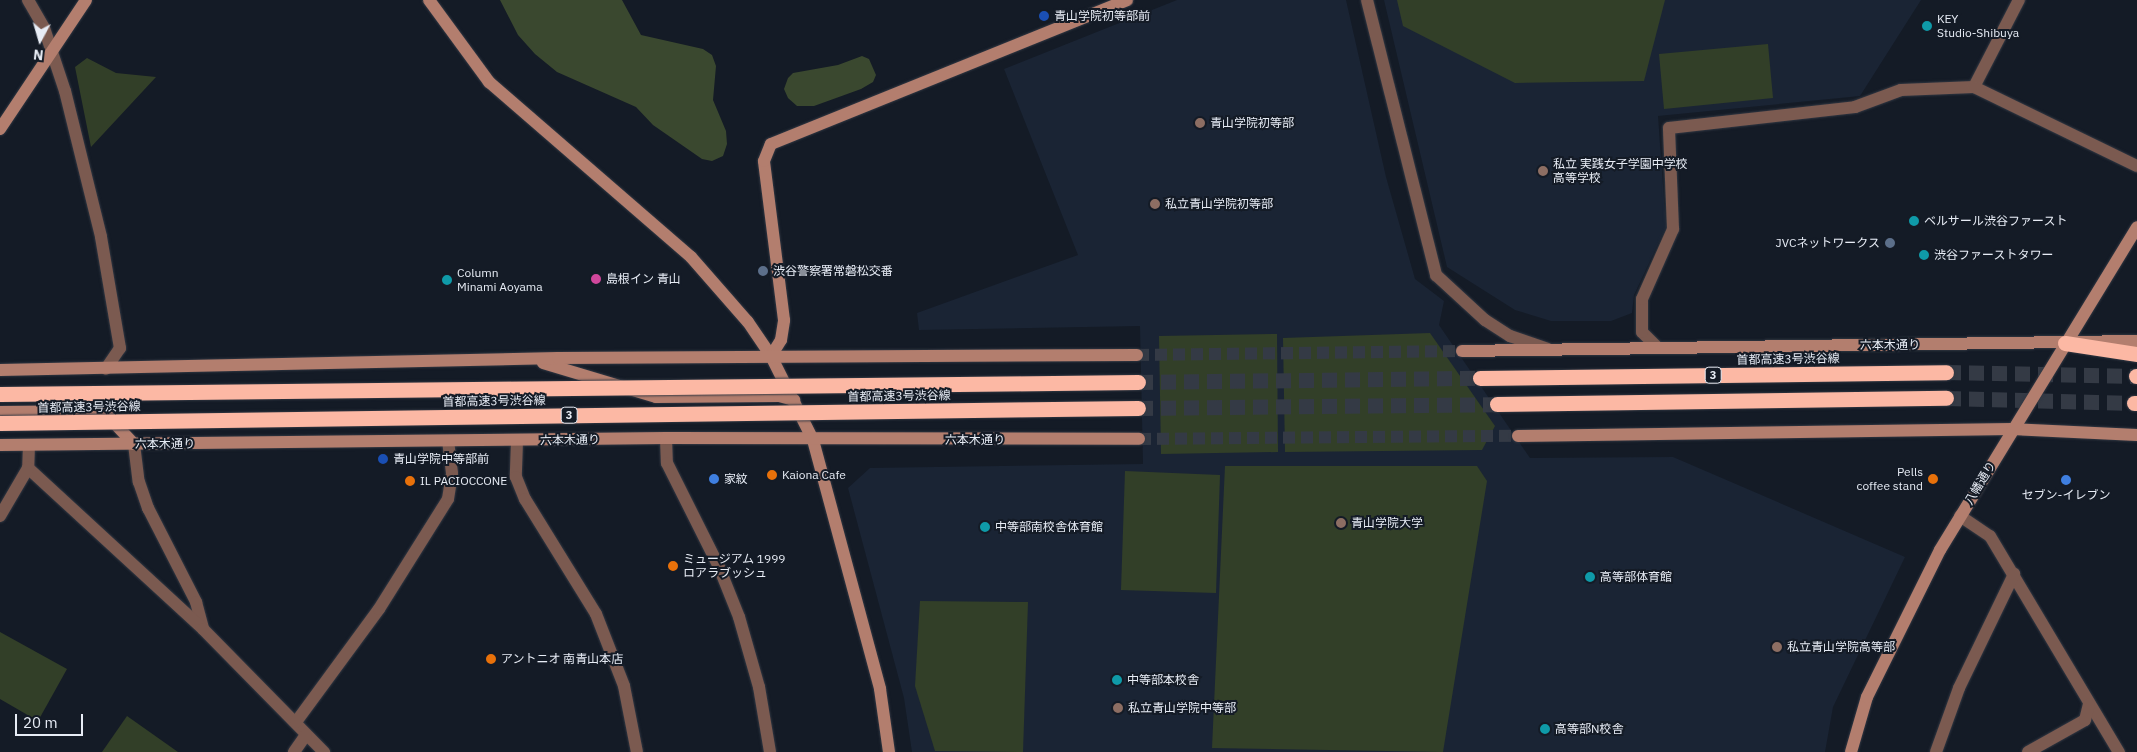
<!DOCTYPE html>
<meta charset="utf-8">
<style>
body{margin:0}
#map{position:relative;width:2137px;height:752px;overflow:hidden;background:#141b26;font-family:"IBM Plex Sans","Noto Sans JP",sans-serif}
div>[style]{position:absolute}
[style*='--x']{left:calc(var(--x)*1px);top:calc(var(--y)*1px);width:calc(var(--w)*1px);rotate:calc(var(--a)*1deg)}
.built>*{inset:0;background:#1a2434}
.green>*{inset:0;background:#323f28}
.forest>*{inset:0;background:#3a482f}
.secondary-tunnel>*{height:12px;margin-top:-6px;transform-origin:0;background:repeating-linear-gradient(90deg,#343a45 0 12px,transparent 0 18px)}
.highway-tunnel>*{height:15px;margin-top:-7.5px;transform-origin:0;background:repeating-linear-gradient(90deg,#343a45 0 15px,transparent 0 23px)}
.roads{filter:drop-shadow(0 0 1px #323843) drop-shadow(0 0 1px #323843)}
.street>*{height:12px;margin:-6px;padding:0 6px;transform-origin:6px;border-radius:6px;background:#7b5a50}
.secondary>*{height:12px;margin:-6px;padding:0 6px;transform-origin:6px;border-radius:6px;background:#b37e6e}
.highway>*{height:15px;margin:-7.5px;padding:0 7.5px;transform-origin:7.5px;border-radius:7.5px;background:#fcb8a4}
.bridges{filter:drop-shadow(0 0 1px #323843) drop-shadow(0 0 1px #323843)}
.highway-bridge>*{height:15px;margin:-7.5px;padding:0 7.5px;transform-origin:7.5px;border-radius:7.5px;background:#fcb8a4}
.dots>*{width:14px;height:14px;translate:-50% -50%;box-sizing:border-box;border:2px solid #141b26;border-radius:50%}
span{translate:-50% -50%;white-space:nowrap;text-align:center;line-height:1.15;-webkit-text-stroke:4px #141b26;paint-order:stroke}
.shield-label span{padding:1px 4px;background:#141b26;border:1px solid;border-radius:4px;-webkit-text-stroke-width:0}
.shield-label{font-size:11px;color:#e7ecf5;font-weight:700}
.poi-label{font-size:12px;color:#e7ecf5}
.left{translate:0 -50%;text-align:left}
.right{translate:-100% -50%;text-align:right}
.street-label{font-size:12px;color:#e7ecf5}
.north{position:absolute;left:15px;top:15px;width:50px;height:50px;-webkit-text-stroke:4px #141b26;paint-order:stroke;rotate:186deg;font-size:14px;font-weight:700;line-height:20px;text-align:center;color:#e7ecf5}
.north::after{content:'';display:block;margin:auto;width:18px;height:22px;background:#e7ecf5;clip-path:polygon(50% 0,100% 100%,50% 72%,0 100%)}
.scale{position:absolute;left:15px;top:714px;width:68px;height:22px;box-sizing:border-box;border:2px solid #e7ecf5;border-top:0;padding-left:6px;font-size:15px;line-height:18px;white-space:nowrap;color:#e7ecf5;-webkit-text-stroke:4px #141b26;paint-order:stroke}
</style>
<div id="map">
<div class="built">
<i style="clip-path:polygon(1177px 0,1346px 0,1386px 177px,1415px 279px,1444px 301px,1439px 325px,1530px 458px,1673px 457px,1905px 557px,1833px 707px,1825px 752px,912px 752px,904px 698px,848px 488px,870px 468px,1143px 464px,1140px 326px,919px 330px,917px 313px,1078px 255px,1004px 69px)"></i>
<i style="clip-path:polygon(1384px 0,1921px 0,1860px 96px,1658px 116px,1666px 227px,1634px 295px,1632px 313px,1611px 321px,1551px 321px,1515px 310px,1447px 267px)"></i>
</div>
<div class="green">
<i style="clip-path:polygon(1397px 0,1665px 0,1644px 81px,1515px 83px,1403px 26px)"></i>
<i style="clip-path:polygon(1768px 44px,1773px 98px,1664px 109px,1659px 54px)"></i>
<i style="clip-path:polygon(87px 58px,116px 73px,156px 77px,91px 147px,75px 67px)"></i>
<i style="clip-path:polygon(1430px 333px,1495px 426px,1482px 450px,1285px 452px,1283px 338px)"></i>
<i style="clip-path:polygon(1277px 334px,1278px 452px,1161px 454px,1159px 336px)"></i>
<i style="clip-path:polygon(1225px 466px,1477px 466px,1487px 481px,1443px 752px,1212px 748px)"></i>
<i style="clip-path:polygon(1125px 471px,1220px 475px,1216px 593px,1121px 590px)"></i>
<i style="clip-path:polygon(920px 601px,1028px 602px,1023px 752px,935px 751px,915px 686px)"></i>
<i style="clip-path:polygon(0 632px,67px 669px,38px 721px,0 699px)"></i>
<i style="clip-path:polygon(127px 716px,178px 752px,102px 752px)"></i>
</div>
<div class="forest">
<i style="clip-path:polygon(500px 0,622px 0,641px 35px,703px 49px,712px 55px,716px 66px,713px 100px,726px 131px,727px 144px,723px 156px,712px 161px,702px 159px,653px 125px,636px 107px,557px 72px,535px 54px,518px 35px)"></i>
<i style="clip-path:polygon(862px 56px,869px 59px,876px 75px,873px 82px,861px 89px,814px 106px,797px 106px,788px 98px,784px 89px,788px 78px,793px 73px,838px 65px)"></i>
</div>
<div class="secondary-tunnel">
<i style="--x:1137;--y:355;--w:325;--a:-0.7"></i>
<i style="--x:1139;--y:439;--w:379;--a:-0.5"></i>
</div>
<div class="highway-tunnel">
<i style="--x:1946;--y:372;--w:190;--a:1.2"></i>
<i style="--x:1138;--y:382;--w:342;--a:-0.7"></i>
<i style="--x:1946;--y:398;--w:188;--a:1.5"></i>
<i style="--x:1138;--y:408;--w:359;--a:-0.6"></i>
</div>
<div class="roads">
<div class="street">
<i style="--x:28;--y:0;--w:32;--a:60"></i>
<i style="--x:44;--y:28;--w:66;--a:71.6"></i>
<i style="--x:65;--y:91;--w:150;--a:76.1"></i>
<i style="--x:101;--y:237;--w:113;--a:80.3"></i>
<i style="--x:120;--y:348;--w:25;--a:124"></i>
<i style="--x:1367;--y:0;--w:284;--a:75.9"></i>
<i style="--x:1436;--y:275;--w:67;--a:42.6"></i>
<i style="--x:1485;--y:320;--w:30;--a:33"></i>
<i style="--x:1510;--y:336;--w:40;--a:18.9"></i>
<i style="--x:1974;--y:87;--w:98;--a:-62.7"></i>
<i style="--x:1657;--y:347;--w:21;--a:-135"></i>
<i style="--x:1642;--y:332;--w:33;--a:-90"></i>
<i style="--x:1642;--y:299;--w:77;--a:-66.1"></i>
<i style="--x:1673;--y:229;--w:101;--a:-92.3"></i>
<i style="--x:1669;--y:128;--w:187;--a:-6.4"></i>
<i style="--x:1855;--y:107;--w:49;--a:-20.3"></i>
<i style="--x:1901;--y:90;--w:73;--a:-2.4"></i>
<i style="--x:1974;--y:87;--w:181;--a:25.9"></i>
<i style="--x:666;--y:438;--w:25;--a:88"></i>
<i style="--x:667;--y:463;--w:116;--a:63.4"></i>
<i style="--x:719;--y:567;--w:54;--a:68.2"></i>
<i style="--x:739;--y:617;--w:73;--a:74.1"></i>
<i style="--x:759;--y:687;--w:66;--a:80.4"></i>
<i style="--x:517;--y:441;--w:36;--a:92"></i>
<i style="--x:516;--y:477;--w:24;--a:68"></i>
<i style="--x:525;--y:499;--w:135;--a:58.3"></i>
<i style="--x:596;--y:614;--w:77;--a:68.7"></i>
<i style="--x:624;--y:686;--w:67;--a:78.9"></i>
<i style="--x:134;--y:444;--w:38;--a:83"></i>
<i style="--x:139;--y:482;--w:28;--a:71"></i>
<i style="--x:148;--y:508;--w:106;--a:62.9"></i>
<i style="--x:196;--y:602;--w:28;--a:75"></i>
<i style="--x:29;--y:445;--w:23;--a:92"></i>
<i style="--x:28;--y:468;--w:238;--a:42.6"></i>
<i style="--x:203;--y:629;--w:173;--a:45.5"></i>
<i style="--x:0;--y:516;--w:56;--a:-59.7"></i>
<i style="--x:1960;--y:516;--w:36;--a:34"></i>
<i style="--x:1990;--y:536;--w:252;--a:59.2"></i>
<i style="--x:296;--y:722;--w:140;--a:-53.7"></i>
<i style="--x:379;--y:609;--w:130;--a:-57.9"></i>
<i style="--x:448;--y:499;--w:26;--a:-81"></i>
<i style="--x:452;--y:473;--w:31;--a:-97"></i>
<i style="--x:294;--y:752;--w:21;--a:-55"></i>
<i style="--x:1936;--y:752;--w:68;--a:-70.2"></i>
<i style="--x:1959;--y:688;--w:127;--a:-64.2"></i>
<i style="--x:2028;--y:752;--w:65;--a:-29.3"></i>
<i style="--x:2085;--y:720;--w:16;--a:-76"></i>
</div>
<div class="secondary">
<i style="--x:429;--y:0;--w:102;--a:53.8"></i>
<i style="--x:489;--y:82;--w:267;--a:40.9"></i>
<i style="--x:691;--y:257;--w:86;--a:48.8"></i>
<i style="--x:748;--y:322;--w:41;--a:55.9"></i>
<i style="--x:771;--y:356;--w:94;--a:63.4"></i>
<i style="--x:813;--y:440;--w:258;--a:74.9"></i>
<i style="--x:880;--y:689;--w:64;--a:81.9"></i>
<i style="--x:0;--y:129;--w:155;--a:-56.3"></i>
<i style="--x:1462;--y:351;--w:675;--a:-0.85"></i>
<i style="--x:771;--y:356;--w:19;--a:-58"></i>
<i style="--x:781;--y:340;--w:20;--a:-81"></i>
<i style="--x:784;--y:320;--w:160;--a:-97.2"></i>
<i style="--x:764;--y:161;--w:18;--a:-68"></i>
<i style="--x:771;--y:144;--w:384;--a:-22"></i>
<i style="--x:543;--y:363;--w:118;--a:16.7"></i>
<i style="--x:656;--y:397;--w:123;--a:-0.5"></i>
<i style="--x:779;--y:396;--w:16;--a:15"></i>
<i style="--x:0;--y:370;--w:558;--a:-1.23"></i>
<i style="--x:558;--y:358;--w:579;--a:-0.3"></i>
<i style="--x:0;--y:412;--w:103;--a:-0.6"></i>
<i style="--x:103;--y:411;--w:45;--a:46.8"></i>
<i style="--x:1518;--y:436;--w:494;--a:-0.8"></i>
<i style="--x:2012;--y:429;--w:125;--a:2.7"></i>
<i style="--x:0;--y:445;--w:666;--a:-0.6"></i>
<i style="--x:666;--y:438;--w:473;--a:0.1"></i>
<i style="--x:1851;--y:752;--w:57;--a:-73.8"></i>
<i style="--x:1867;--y:697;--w:164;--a:-63.6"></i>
<i style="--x:1940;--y:550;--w:378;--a:-58.6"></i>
</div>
<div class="highway">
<i style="--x:2065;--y:343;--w:73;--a:8.7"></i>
<i style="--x:2136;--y:376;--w:1;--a:0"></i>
<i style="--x:1480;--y:378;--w:466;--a:-0.7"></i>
<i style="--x:2134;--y:403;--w:3;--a:0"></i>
<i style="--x:1497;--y:404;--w:449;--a:-0.8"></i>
</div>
</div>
<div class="bridges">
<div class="highway-bridge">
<i style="--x:0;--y:394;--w:1138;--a:-0.6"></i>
<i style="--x:0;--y:423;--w:1138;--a:-0.76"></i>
</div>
</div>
<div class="dots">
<i style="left:1044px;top:16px;background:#1a4fb4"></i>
<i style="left:1927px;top:26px;background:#0f9aa8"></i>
<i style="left:1200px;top:123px;background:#8d6e63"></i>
<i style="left:1543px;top:171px;background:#8d6e63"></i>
<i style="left:1155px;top:204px;background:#8d6e63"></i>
<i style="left:1914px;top:221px;background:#0f9aa8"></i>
<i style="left:1890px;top:243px;background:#5c6f8a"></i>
<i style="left:1924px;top:255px;background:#0f9aa8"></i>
<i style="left:763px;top:271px;background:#5c6f8a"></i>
<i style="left:596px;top:279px;background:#d1479c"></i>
<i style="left:447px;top:280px;background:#0f9aa8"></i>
<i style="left:383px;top:459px;background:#1a4fb4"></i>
<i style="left:772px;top:475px;background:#e8710a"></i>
<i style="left:714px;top:479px;background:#3f7fe0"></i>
<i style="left:1933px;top:479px;background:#e8710a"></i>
<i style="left:2066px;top:480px;background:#3f7fe0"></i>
<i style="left:410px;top:481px;background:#e8710a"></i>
<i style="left:1341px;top:523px;background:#8d6e63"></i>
<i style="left:985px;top:527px;background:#0f9aa8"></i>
<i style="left:673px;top:566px;background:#e8710a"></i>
<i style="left:1590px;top:577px;background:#0f9aa8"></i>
<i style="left:1777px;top:647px;background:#8d6e63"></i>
<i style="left:491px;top:659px;background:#e8710a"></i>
<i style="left:1117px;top:680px;background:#0f9aa8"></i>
<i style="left:1118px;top:708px;background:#8d6e63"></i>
<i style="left:1545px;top:729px;background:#0f9aa8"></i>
</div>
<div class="shield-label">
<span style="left:1713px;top:375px">3</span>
<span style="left:569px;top:415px">3</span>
</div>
<div class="poi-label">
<span class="left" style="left:1054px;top:16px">青山学院初等部前</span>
<span class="left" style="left:1937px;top:26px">KEY<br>Studio-Shibuya</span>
<span class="left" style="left:1210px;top:123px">青山学院初等部</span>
<span class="left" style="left:1553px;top:171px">私立 実践女子学園中学校<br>高等学校</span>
<span class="left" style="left:1165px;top:204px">私立青山学院初等部</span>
<span class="left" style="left:1924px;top:221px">ベルサール渋谷ファースト</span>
<span class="right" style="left:1880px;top:243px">JVCネットワークス</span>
<span class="left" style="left:1934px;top:255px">渋谷ファーストタワー</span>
<span class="left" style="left:773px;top:271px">渋谷警察署常磐松交番</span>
<span class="left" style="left:457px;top:280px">Column<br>Minami Aoyama</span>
<span class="left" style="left:606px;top:279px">島根イン 青山</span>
<span class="left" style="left:393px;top:459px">青山学院中等部前</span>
<span class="right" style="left:1923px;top:479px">Pells<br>coffee stand</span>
<span class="left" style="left:782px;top:475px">Kaiona Cafe</span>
<span class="left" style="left:724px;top:479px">家紋</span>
<span class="left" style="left:420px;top:481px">IL PACIOCCONE</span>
<span style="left:2066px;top:495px">セブン-イレブン</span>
<span class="left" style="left:1351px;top:523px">青山学院大学</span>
<span class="left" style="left:995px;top:527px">中等部南校舎体育館</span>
<span class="left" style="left:683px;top:566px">ミュージアム 1999<br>ロアラブッシュ</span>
<span class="left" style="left:1600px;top:577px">高等部体育館</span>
<span class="left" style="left:1787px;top:647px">私立青山学院高等部</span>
<span class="left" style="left:501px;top:659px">アントニオ 南青山本店</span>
<span class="left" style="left:1127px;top:680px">中等部本校舎</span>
<span class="left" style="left:1128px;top:708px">私立青山学院中等部</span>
<span class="left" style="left:1555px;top:729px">高等部N校舎</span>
</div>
<div class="street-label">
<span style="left:1890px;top:345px">六本木通り</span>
<span style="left:1788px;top:359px;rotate:-1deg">首都高速3号渋谷線</span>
<span style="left:899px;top:396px;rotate:-1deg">首都高速3号渋谷線</span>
<span style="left:494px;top:401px;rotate:-1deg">首都高速3号渋谷線</span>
<span style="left:89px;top:407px;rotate:-1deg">首都高速3号渋谷線</span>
<span style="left:570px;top:440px;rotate:-1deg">六本木通り</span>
<span style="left:975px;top:440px">六本木通り</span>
<span style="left:165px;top:444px">六本木通り</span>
<span style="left:1980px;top:483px;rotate:-59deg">八幡通り</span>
</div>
<div class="north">N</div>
<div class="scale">20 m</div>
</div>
